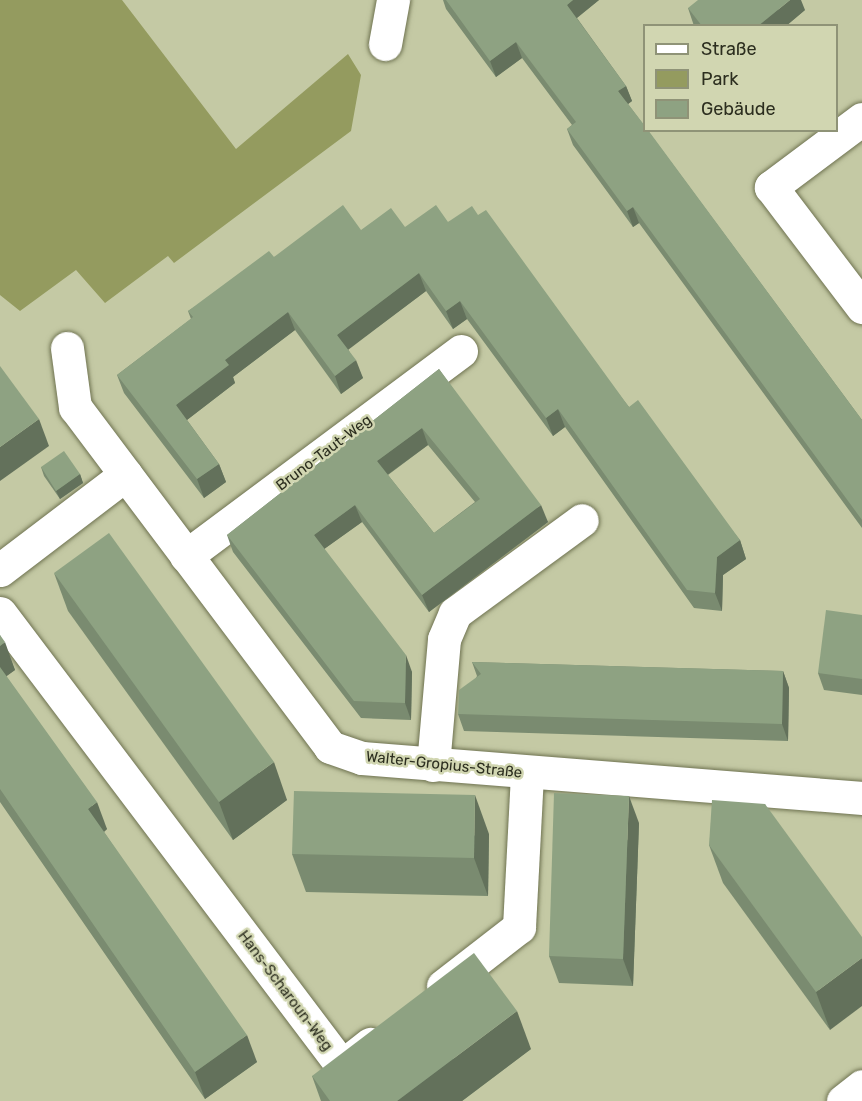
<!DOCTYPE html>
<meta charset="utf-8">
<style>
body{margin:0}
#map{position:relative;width:862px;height:1101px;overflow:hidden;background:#c4c9a4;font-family:Rubik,sans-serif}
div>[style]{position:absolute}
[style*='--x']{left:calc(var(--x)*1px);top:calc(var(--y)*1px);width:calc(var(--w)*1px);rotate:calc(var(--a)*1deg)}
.green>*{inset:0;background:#949b5f}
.roads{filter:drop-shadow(0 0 2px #6f7351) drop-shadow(0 0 2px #6f7351)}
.street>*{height:33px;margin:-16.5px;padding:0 16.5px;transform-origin:16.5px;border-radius:16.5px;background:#fff}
.wall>*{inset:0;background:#7a8b70}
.shaded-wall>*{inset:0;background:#63715b}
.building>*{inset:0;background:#8ea282}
span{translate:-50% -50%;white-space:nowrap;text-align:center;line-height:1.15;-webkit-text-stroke:5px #d1d6b1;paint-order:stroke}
.street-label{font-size:15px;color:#2c2e1f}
.legend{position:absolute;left:643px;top:24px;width:195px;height:108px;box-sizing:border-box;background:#d1d6b1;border:2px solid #8f9377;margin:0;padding:8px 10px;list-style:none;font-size:18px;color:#2c2e1f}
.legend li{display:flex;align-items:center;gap:12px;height:30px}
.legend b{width:30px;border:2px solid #8f9377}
</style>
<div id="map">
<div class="green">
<i style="clip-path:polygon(0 0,122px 0,236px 149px,348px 54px,361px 75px,351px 131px,174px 263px,168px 256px,105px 303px,76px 270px,20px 311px,0 295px)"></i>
</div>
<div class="roads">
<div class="street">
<i style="--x:385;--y:44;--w:45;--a:-79.7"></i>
<i style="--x:862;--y:119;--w:114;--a:143.2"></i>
<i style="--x:771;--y:187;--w:151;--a:52.8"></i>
<i style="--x:67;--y:348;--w:60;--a:82.3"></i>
<i style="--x:75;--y:407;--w:425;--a:53.1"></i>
<i style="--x:330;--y:747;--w:34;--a:19"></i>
<i style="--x:362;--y:758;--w:502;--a:4.57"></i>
<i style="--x:186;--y:556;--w:343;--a:-36.7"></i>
<i style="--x:0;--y:570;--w:158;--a:-37.3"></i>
<i style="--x:0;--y:613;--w:568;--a:52.95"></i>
<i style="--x:342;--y:1066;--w:36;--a:-38"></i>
<i style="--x:433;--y:765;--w:126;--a:-85"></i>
<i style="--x:444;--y:639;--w:28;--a:-67"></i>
<i style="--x:455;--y:613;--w:157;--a:-36.2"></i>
<i style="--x:443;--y:986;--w:96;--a:-37.8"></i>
<i style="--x:519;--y:927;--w:154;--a:-87"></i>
<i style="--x:843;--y:1101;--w:24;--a:-38"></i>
</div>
</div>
<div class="wall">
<i style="clip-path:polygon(443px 0,599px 0,577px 18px,626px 86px,632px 101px,628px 104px,862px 420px,862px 528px,639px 223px,633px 227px,573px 145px,567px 129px,572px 125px,522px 58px,496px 77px,446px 9px)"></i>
<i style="clip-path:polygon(688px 8px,805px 10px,786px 26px,694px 26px)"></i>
<i style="clip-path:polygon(478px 215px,629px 407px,740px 540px,746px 559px,723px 575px,722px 611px,694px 608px,565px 427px,553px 436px,467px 319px,453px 329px,426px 291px,348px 349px,363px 378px,341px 394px,295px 330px,233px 377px,235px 383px,187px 420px,219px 464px,226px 482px,204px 498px,124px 393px,117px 375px,191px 319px,188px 311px,274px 257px,361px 230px,405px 227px,448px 222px)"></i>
<i style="clip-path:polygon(evenodd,439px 369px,548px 522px,429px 612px,362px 522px,324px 549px,412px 672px,411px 720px,361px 718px,233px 552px,227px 535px,439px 369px,428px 445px,475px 502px,434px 533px,388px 475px,428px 445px)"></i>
<i style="clip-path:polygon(41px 467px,80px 474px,83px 483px,60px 499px,44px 476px)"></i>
<i style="clip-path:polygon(54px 573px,287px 800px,233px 840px,68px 611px)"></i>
<i style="clip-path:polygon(862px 615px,862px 695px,824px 690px,818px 673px)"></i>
<i style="clip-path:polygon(0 635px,15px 670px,6px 676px,107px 829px,104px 832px,257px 1062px,205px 1099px,0 802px)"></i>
<i style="clip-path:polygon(472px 662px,783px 671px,789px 688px,788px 741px,464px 731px,458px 714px,477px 676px)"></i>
<i style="clip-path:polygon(765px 804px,830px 1030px,723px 883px,709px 845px)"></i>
<i style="clip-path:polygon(639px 823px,633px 986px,559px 983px,549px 956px)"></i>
<i style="clip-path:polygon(489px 834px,488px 896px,306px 892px,292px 854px)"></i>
<i style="clip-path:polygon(531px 1049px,462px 1101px,321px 1101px,312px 1076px)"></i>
</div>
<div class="shaded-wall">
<i style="clip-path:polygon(573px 0,599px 0,573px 21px,567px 5px)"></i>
<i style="clip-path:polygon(790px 0,801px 0,805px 10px,786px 26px,758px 26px)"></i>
<i style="clip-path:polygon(516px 42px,522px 58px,496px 77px,490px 61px)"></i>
<i style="clip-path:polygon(626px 86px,632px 101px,624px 107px,618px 91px)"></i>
<i style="clip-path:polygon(633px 207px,639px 223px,633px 227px,627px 211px)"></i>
<i style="clip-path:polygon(419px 273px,426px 291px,344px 353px,337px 335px)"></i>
<i style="clip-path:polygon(460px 301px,467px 319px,453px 329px,446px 311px)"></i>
<i style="clip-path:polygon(288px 312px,295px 330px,233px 377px,235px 383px,183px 423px,176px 405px,225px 360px)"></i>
<i style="clip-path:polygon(356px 360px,363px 378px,341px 394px,335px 376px)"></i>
<i style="clip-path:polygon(558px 409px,565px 427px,553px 436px,546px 418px)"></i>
<i style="clip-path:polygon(39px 419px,49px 446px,0 481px,0 447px)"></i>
<i style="clip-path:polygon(422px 428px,428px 445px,383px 478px,377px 461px)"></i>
<i style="clip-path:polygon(219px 464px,226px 482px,204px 498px,197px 479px)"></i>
<i style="clip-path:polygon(80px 474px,83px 483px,60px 499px,56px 491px)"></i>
<i style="clip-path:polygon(355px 505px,362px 522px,320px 552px,314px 535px)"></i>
<i style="clip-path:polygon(541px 505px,548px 522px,429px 612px,422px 595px)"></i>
<i style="clip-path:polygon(740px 540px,746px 559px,723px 575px,722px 611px,715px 593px,717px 557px)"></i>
<i style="clip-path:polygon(5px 642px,15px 670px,0 681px,0 646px)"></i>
<i style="clip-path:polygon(406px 655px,412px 672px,411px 720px,405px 703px)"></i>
<i style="clip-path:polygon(783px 671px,789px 688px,788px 741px,782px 724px)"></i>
<i style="clip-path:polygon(274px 762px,287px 800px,233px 840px,219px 802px)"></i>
<i style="clip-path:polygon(475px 795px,489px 834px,488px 896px,474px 858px)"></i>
<i style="clip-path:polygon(629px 796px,639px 823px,633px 986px,623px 959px)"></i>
<i style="clip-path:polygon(97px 802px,107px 829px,98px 837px,88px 809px)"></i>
<i style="clip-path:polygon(862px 958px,862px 1006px,830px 1030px,816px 992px)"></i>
<i style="clip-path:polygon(517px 1011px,531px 1049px,462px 1101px,397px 1101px)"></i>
<i style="clip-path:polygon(247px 1035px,257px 1062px,205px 1099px,195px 1072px)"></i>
</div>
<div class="building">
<i style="clip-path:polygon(446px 0,573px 0,567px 5px,626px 86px,618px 91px,645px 126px,645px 130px,648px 130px,862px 420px,862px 520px,633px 207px,627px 211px,567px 129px,576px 122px,516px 42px,490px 61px)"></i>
<i style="clip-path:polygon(698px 0,790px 0,758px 26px,702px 26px,688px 8px)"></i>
<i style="clip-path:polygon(343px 205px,361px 230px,391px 208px,405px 227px,436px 205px,448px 222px,472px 206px,478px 215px,486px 210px,629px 407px,638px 400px,740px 540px,717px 557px,715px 593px,687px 590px,558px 409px,546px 418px,460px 301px,446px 311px,419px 273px,337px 335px,356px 360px,335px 376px,288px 312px,225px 360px,229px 365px,176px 405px,219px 464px,197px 479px,117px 375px,193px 317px,188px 311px,269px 251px,274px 257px)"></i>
<i style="clip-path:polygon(0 366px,39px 419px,0 447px)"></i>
<i style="clip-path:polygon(evenodd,439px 369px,541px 505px,422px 595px,355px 505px,314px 535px,406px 655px,405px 703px,354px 701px,227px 535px,439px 369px,422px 428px,480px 499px,434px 533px,377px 461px,422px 428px)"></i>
<i style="clip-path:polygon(64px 451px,80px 474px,56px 491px,41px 467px)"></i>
<i style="clip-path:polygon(109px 533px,274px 762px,219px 802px,54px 573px)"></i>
<i style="clip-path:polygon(826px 610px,862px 615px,862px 679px,818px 673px)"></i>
<i style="clip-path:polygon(0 635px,5px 642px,0 646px)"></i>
<i style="clip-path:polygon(472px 662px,783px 671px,782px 724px,458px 714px,459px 690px,481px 674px)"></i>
<i style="clip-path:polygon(0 667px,97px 802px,88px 809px,247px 1035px,195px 1072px,0 789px)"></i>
<i style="clip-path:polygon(294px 791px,475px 795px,474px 858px,292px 854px)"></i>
<i style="clip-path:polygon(554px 793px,629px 796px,623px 959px,549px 956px)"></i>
<i style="clip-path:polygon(712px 800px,765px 804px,862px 937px,862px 958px,816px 992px,709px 845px)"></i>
<i style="clip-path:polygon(474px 953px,517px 1011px,397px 1101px,330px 1101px,312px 1076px)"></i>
</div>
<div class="street-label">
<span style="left:324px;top:453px;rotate:-37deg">Bruno-Taut-Weg</span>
<span style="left:444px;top:765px;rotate:6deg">Walter-Gropius-Straße</span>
<span style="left:285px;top:991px;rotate:53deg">Hans-Scharoun-Weg</span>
</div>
<ul class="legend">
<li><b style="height:8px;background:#fff"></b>Straße</li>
<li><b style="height:16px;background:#949b5f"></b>Park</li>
<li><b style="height:16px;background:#8ea282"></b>Gebäude</li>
</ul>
</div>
